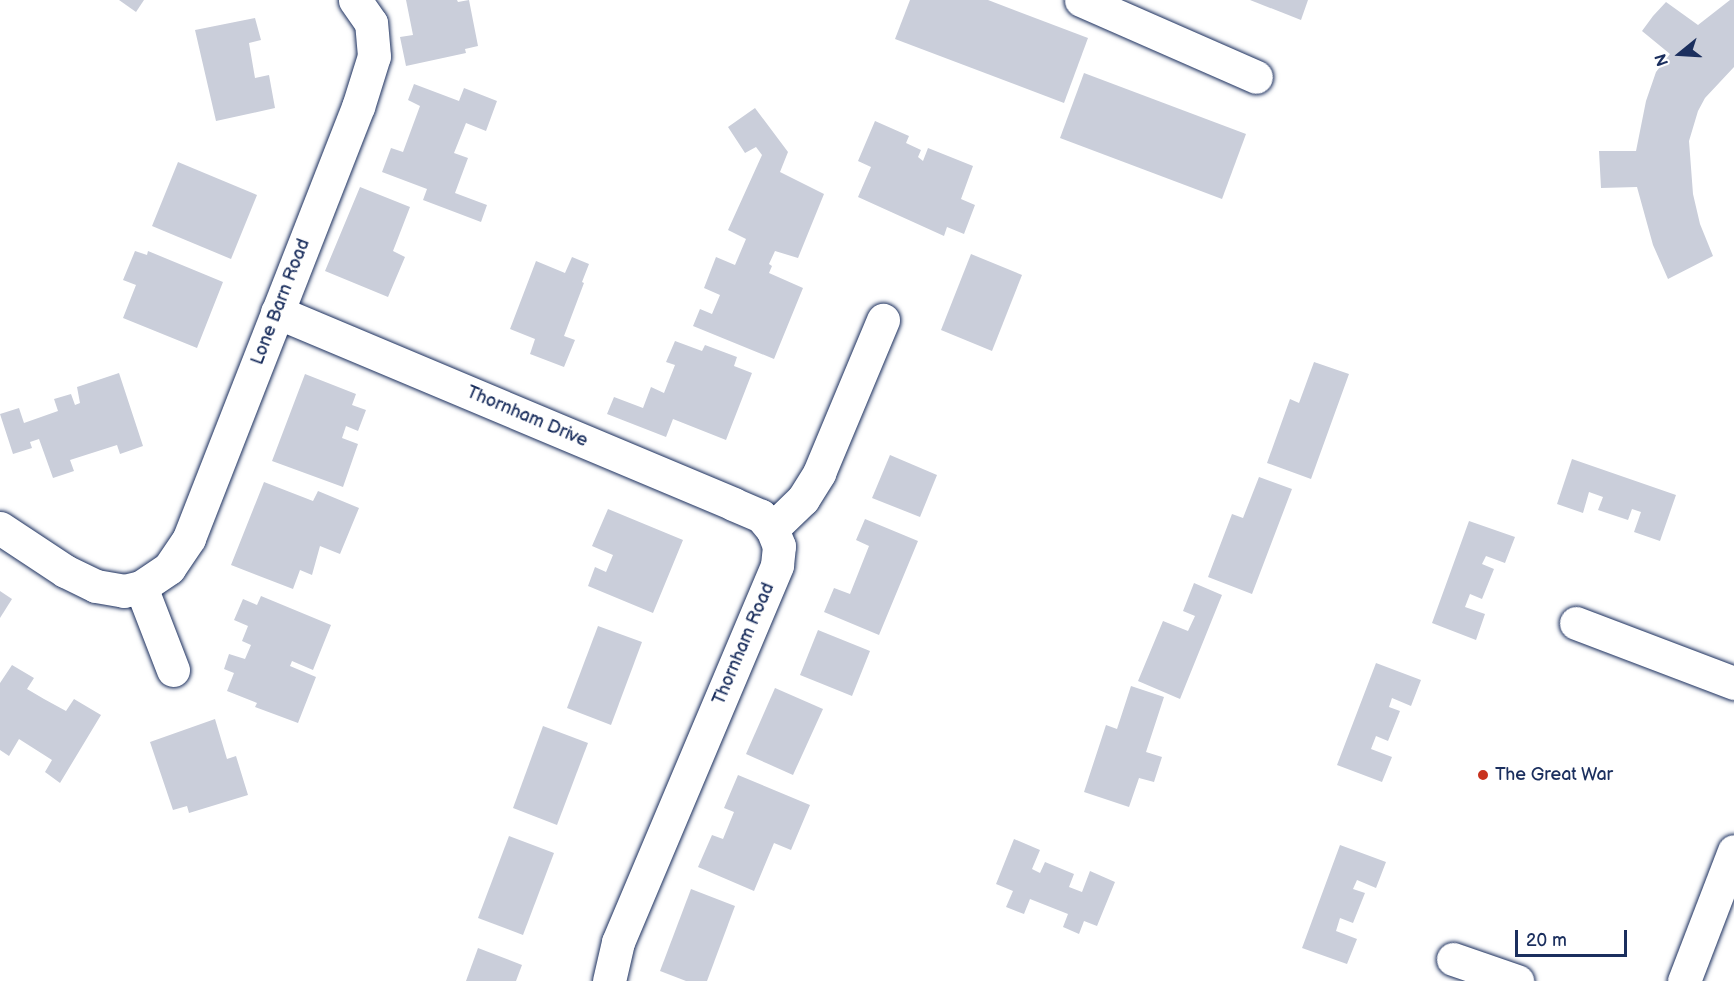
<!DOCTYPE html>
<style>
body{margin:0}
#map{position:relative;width:1734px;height:981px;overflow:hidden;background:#fff;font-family:"Balsamiq Sans",sans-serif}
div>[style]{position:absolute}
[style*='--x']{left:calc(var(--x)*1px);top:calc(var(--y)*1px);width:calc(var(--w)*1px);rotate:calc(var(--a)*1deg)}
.building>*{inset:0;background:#caceda}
.roads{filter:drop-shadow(0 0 2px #1b2f5e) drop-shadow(0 0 2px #1b2f5e)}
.minor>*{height:33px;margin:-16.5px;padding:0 16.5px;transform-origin:16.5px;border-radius:16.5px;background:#fff}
.highway>*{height:33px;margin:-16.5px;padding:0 16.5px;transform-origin:16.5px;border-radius:16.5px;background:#fff}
.dots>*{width:16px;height:16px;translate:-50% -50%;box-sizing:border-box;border:3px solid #fff;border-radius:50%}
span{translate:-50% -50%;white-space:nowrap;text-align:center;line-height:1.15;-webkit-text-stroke:4.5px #fff;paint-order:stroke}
.street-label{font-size:18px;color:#1b2f5e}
.poi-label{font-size:18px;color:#1b2f5e}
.left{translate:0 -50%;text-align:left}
.north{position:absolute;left:1650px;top:24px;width:60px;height:60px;-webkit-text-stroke:4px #fff;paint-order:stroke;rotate:252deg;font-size:16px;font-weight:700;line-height:24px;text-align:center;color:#1b2f5e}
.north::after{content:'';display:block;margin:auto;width:21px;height:27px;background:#1b2f5e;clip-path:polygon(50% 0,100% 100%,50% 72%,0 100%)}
.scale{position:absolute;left:1515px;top:930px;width:112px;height:27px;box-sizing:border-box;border:3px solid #1b2f5e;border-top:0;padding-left:8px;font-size:18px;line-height:21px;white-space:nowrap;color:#1b2f5e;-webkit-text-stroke:4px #fff;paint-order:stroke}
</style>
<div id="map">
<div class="building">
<i style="clip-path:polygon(119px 0,144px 0,136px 12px)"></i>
<i style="clip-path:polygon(406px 0,457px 0,458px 2px,469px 0,478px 46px,465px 49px,466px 53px,406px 66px,400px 37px,413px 35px)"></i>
<i style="clip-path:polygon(910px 0,988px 0,1088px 38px,1064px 103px,895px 39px)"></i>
<i style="clip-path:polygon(1250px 0,1308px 0,1301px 20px)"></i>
<i style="clip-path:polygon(1730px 0,1734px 0,1734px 67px,1705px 98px,1698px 111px,1689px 141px,1693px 194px,1700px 224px,1713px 256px,1668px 279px,1653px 245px,1637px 187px,1601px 188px,1599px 151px,1636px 151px,1646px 101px,1656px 72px,1670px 54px,1642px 31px,1653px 16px,1666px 2px,1698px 25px)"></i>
<i style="clip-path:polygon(255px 18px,261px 40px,249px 43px,255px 78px,269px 75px,275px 108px,216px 121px,195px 30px)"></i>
<i style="clip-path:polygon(1084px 73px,1246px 134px,1222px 199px,1060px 138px)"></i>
<i style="clip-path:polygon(414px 84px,459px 101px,464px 88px,497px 101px,486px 131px,466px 123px,454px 153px,468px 158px,455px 193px,487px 205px,481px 222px,423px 200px,427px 189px,382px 172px,391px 148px,403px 152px,420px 106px,408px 100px)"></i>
<i style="clip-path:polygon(755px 108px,788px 152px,780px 172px,824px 194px,798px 258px,775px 251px,769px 264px,772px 266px,769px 273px,803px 288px,774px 359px,693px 326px,700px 309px,712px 314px,720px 295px,704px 288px,716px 257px,735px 265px,746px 239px,728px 230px,762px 155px,756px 147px,745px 153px,728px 127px)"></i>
<i style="clip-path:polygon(875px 121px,909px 136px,906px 143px,921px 150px,918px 157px,923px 161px,928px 148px,973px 166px,961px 199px,975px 205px,964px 234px,947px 227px,944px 236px,858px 197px,871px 167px,858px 161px)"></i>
<i style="clip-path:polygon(178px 162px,257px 195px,231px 259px,152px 226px)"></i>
<i style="clip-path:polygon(360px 187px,410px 207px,393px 251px,405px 257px,388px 297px,325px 271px)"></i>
<i style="clip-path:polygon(135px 251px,147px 255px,148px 251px,223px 282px,197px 348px,123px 318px,136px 285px,123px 280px)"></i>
<i style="clip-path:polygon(971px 254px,1022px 275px,992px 351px,941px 330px)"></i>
<i style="clip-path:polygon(572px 257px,589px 264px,582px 282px,584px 283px,564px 336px,575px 340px,564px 367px,530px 354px,535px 339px,510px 329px,536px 261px,565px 273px)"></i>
<i style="clip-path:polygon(675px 341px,702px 351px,705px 345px,737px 357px,734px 366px,752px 373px,726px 440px,673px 419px,666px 437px,607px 414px,614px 397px,643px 408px,651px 387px,664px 393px,675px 365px,666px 362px)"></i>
<i style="clip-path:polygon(1314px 362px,1349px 374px,1311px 479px,1267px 463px,1290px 399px,1299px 403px)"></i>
<i style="clip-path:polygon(119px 373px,143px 446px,120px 454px,117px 445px,70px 460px,74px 471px,53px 478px,39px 439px,30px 442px,32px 448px,13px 454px,0 414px,19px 408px,24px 423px,58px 411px,54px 399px,71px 394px,75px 405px,80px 403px,77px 387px)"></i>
<i style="clip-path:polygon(305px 374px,356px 394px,352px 405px,366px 410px,358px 431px,346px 426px,342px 438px,358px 444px,343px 487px,272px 461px)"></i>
<i style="clip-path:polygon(890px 455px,937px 475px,920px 517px,872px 498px)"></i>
<i style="clip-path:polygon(1572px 459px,1676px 495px,1660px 541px,1634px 532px,1641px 512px,1632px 509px,1628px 520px,1598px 510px,1603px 497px,1589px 492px,1583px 513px,1557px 504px)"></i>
<i style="clip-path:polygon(1259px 477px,1292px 489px,1252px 594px,1208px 577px,1232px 514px,1243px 518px)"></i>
<i style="clip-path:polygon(264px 482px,313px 501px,318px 491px,359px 508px,340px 554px,320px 546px,312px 575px,300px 570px,293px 589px,231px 565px)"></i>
<i style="clip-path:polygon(608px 509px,683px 540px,653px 613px,588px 586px,595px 567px,606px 572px,613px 555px,592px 546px)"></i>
<i style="clip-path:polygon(865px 519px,918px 541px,879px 635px,824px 612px,834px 588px,850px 594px,869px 546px,856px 540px)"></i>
<i style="clip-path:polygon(1469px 521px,1515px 537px,1505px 563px,1486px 556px,1482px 564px,1494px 569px,1482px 599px,1470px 594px,1465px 607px,1485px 614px,1476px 640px,1432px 623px)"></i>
<i style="clip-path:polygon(1194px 583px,1222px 595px,1180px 699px,1138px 681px,1163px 621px,1188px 631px,1195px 616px,1183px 611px)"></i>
<i style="clip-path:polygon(0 591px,12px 599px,0 618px)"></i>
<i style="clip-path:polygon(261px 596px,331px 625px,313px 670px,292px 661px,290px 666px,316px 677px,298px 723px,255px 707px,257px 703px,227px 691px,234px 673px,224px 669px,229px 654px,245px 659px,251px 645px,242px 641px,248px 626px,234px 620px,243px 599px,257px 605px)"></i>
<i style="clip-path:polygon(598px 626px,642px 642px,611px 725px,567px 708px)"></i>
<i style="clip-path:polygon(818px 630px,870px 651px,852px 696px,800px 675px)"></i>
<i style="clip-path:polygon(1376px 663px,1421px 680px,1411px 706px,1392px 698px,1389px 707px,1400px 711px,1388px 741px,1376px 736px,1371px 749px,1392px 757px,1382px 782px,1337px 765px)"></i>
<i style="clip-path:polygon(12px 665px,34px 678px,27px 689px,44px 699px,66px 711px,74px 699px,101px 715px,60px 783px,45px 772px,52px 760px,19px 739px,9px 756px,0 750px,0 683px)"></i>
<i style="clip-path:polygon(1131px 686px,1164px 697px,1146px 752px,1162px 757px,1154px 782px,1139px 778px,1129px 807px,1084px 792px,1106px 725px,1117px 729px)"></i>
<i style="clip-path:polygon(775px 688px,823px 709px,793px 775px,746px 754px)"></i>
<i style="clip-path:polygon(215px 719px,227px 759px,236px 756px,248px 795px,189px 813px,187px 806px,173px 810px,150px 742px)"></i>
<i style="clip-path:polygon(543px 726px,588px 743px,557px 825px,513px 808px)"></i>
<i style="clip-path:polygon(738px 775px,810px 805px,791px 850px,774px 843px,754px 891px,698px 867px,712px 835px,723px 839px,734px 812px,724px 808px)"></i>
<i style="clip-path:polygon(509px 836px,554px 853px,523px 935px,478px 918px)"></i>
<i style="clip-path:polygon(1014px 839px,1040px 850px,1032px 869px,1040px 873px,1045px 862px,1074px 874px,1069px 887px,1082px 892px,1090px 871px,1115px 882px,1097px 926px,1084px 921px,1079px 934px,1063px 927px,1068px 914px,1030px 899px,1024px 914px,1006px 907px,1013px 891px,996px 884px)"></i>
<i style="clip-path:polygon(1340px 845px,1386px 862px,1376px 888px,1357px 880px,1353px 889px,1365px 893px,1353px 923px,1340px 918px,1336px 931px,1357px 939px,1347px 964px,1302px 948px)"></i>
<i style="clip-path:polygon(691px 889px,735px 906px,707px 981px,686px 981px,660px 971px)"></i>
<i style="clip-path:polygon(478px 948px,522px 965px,516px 981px,466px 981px)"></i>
</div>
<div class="roads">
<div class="minor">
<i style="--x:1081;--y:0;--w:191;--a:23.7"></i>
<i style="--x:277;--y:312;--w:495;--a:22.8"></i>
<i style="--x:733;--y:504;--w:30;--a:23"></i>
<i style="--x:761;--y:516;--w:17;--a:50"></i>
<i style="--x:0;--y:528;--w:78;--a:33.5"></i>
<i style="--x:65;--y:571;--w:34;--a:26"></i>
<i style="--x:96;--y:586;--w:28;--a:10"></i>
<i style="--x:124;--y:591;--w:17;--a:-13"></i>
<i style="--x:141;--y:587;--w:34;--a:-34"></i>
<i style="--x:169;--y:568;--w:36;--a:-56"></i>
<i style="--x:189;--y:538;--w:463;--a:-68.6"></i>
<i style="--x:358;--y:107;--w:53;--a:-72.6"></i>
<i style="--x:374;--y:56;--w:33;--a:-95"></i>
<i style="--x:371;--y:23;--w:28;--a:-125"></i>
<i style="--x:141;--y:587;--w:89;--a:68.9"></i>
<i style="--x:1576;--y:623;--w:169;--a:20.8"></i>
<i style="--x:1453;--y:959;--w:68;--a:19"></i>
<i style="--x:609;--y:981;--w:40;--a:-77"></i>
<i style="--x:618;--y:942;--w:409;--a:-67.1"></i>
<i style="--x:777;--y:565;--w:19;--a:-84"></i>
<i style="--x:779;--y:546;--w:18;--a:-112"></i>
<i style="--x:772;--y:529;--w:43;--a:-44.1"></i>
<i style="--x:803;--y:499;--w:31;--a:-58"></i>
<i style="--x:819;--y:473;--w:166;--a:-67.3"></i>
</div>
<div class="highway">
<i style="--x:1684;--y:981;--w:139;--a:-69"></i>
</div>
</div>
<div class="dots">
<i style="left:1483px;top:775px;background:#c8321e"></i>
</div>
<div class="street-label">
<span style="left:281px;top:302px;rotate:-69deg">Lone Barn Road</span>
<span style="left:527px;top:417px;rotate:23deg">Thornham Drive</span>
<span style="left:744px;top:644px;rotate:-67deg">Thornham Road</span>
</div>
<div class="poi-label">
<span class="left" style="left:1495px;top:775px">The Great War</span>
</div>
<div class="north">N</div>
<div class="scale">20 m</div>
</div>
